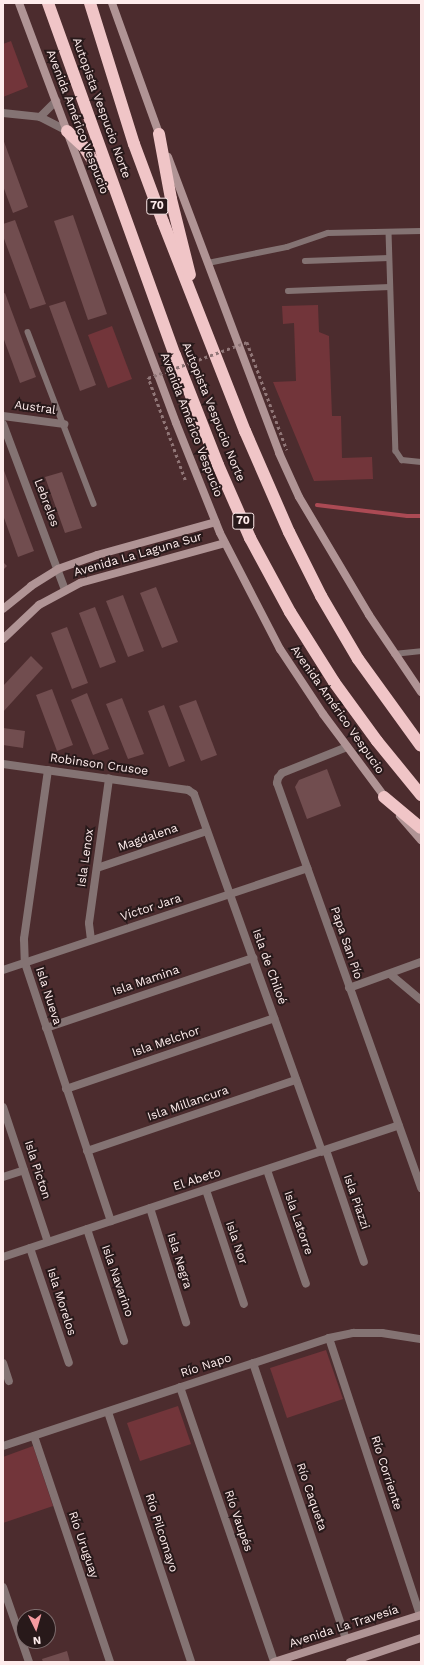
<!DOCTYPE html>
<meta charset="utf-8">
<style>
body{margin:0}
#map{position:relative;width:424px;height:1665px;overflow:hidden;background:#4c2c2e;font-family:"Work Sans",sans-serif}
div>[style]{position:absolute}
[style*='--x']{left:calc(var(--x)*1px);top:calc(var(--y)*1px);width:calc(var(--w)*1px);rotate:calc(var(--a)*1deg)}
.green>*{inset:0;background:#72353a}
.stream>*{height:4px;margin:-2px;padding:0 2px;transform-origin:2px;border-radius:2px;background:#ab4a54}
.building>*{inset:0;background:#714d4f}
.lane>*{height:5.5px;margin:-2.75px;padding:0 2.75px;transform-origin:2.75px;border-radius:2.75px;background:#847373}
.street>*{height:8px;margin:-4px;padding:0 4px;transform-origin:4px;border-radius:4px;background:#847373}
.secondary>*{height:8px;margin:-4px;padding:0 4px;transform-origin:4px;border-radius:4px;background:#b09495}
.highway>*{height:12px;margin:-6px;padding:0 6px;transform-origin:6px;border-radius:6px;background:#f0c5c7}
.path-bridge>*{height:2.5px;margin-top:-1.25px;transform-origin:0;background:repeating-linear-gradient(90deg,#907677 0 3px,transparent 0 6px)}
span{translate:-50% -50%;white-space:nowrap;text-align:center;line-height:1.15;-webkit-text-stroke:4px #28191a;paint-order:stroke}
.shield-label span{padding:1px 3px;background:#28191a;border:1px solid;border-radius:3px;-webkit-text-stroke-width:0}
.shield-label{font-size:11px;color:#feecec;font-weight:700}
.street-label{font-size:12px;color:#feecec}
.frame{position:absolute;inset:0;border:4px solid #feecec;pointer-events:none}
.north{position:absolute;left:16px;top:1609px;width:40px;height:40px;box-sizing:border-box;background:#28191a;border:1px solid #7e6d6e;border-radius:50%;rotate:175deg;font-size:11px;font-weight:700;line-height:16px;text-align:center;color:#feecec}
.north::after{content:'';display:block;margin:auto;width:14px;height:18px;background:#f49aa0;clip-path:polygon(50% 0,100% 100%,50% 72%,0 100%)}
</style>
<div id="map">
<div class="green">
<i style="clip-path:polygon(11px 41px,28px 87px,3px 97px,3px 44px)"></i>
<i style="clip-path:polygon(318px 305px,319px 332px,329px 336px,332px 416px,341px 416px,342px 458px,372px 457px,373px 479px,314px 481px,273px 382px,296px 381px,294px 323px,283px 324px,282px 306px)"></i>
<i style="clip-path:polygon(112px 326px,132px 379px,108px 388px,88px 335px)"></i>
<i style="clip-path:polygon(326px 1350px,343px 1399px,287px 1418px,270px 1368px)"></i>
<i style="clip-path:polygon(178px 1406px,191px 1444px,140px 1461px,127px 1423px)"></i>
<i style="clip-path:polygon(33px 1446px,53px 1506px,3px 1523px,3px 1457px)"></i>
</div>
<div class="stream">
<i style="--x:317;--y:505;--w:91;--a:7"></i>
<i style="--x:407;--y:516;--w:14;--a:0"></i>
</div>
<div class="building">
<i style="clip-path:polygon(3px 139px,28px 207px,13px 213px,3px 186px)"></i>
<i style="clip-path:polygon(73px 215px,107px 314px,88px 320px,54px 221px)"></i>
<i style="clip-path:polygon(15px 220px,46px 304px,30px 309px,3px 236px,3px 224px)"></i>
<i style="clip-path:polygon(5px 293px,36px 377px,20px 383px,3px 337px,3px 294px)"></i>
<i style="clip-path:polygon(65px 301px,96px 385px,80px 391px,49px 306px)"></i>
<i style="clip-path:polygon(3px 468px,34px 551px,18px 557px,3px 515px)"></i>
<i style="clip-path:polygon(62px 472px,82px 528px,65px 533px,45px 477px)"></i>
<i style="clip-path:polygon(3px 562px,7px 566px,3px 570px)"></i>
<i style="clip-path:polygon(156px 587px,178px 642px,162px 648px,140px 593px)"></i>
<i style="clip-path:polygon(123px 595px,144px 651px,128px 657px,106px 601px)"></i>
<i style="clip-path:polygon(95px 607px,116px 662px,100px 668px,79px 613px)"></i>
<i style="clip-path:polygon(67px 627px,88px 683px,72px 689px,51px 633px)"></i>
<i style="clip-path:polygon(31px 656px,43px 668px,3px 712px,3px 686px)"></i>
<i style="clip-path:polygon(52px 689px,73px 745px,57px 751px,36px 695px)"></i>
<i style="clip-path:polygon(87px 693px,109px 749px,93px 755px,71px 700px)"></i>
<i style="clip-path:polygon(122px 698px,144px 754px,128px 759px,106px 704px)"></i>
<i style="clip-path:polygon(196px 700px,217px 755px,201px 761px,179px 706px)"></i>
<i style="clip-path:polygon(164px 705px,185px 761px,169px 767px,148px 711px)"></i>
<i style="clip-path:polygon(3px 728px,25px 731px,23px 748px,3px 745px)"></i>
<i style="clip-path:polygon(327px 769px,341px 806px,307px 819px,295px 787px,299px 780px)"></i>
<i style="clip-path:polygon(67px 1651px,70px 1662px,43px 1662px,42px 1659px)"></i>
</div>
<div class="lane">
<i style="--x:389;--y:232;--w:219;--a:88.2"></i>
<i style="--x:396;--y:451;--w:11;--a:56"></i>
<i style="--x:402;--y:460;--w:19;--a:6"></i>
<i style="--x:305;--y:261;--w:84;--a:-2"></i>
<i style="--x:208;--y:263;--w:81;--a:-11.4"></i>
<i style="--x:287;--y:247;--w:43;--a:-18.9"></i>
<i style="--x:328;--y:233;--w:93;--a:-1.2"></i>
<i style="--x:288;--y:291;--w:102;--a:-2.2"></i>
<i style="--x:28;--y:332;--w:184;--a:69"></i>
<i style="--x:394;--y:654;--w:27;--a:-6"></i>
</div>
<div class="street">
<i style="--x:3;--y:113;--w:37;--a:6"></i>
<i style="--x:40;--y:117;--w:30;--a:27"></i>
<i style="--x:40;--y:117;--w:23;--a:-45"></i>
<i style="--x:3;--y:416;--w:62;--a:7.5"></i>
<i style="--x:3;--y:424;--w:177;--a:69.5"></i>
<i style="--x:347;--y:747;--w:70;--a:158.2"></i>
<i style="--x:282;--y:773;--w:6;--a:129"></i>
<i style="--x:278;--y:778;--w:5;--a:101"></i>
<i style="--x:277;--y:783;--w:430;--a:70.4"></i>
<i style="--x:3;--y:764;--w:187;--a:8"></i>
<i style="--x:188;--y:790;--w:7;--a:34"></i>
<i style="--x:194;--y:794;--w:380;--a:70.3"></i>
<i style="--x:48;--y:770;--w:171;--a:98.1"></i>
<i style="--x:24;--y:939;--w:24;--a:88"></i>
<i style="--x:25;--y:963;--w:272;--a:71.6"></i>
<i style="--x:97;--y:868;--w:116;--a:-18.6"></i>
<i style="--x:91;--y:940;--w:17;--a:-97"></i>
<i style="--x:89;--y:923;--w:146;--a:-82.1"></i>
<i style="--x:3;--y:970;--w:321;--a:-18.5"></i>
<i style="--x:390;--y:974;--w:40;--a:40"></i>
<i style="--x:349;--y:988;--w:77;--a:-19.9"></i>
<i style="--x:46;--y:1028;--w:219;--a:-18.7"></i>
<i style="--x:66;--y:1089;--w:220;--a:-18.8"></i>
<i style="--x:3;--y:1107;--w:142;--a:71.6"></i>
<i style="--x:326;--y:1150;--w:118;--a:71.3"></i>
<i style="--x:87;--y:1151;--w:221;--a:-18.8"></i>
<i style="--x:267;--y:1170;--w:120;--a:71.1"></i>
<i style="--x:3;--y:1177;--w:22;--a:-18"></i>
<i style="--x:206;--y:1190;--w:120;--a:71.6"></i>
<i style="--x:150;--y:1208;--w:120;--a:72.5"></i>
<i style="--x:87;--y:1229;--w:118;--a:71.7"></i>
<i style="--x:30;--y:1248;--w:121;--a:71.3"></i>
<i style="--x:3;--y:1257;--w:417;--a:-18.4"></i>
<i style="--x:329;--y:1338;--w:292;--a:71.8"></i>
<i style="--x:3;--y:1363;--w:19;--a:72"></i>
<i style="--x:253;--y:1363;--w:291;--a:71.4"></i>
<i style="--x:180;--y:1387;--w:291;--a:71.1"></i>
<i style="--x:108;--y:1412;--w:263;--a:71.6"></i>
<i style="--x:34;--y:1436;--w:238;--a:71.4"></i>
<i style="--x:3;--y:1446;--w:343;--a:-18.3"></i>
<i style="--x:329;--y:1338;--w:25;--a:-12"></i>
<i style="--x:353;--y:1333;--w:29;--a:0"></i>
<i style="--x:382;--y:1333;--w:39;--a:9"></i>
<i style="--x:3;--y:1587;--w:79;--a:70.9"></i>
</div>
<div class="secondary">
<i style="--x:19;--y:3;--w:448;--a:69.5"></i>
<i style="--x:176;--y:423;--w:118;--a:68.2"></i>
<i style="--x:220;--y:533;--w:131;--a:62.7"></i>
<i style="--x:280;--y:649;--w:78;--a:56.5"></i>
<i style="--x:323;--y:714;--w:107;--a:53.3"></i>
<i style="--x:112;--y:3;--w:145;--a:70.2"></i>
<i style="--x:168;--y:157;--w:316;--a:69.4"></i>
<i style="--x:279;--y:453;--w:48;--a:65.6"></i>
<i style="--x:299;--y:497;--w:137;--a:59.3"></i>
<i style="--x:369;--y:615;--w:93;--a:56"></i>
<i style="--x:3;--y:609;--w:36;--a:-39"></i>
<i style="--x:31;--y:586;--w:32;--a:-32"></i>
<i style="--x:58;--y:569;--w:41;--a:-19.7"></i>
<i style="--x:97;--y:555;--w:123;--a:-15.5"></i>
<i style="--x:3;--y:639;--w:50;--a:-43.4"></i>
<i style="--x:39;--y:605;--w:47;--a:-28.2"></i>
<i style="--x:80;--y:583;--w:150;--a:-15.4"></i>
<i style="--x:400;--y:816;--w:32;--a:49"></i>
<i style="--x:274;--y:1662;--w:154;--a:-17.7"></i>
<i style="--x:350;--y:1662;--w:75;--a:-18.7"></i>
</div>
<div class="highway">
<i style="--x:48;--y:3;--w:374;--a:70.2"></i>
<i style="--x:175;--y:355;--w:118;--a:68.6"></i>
<i style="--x:218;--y:465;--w:80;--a:66.3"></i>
<i style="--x:250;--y:538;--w:84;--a:61.6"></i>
<i style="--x:290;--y:612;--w:83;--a:57.8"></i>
<i style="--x:334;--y:682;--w:73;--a:53.9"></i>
<i style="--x:377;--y:741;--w:70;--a:50.8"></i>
<i style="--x:90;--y:3;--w:148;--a:72.7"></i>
<i style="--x:134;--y:144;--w:83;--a:69.6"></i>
<i style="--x:163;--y:222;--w:225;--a:68.6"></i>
<i style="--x:245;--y:431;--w:110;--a:66.5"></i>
<i style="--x:289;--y:532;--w:72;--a:63.4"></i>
<i style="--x:321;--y:596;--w:73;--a:59.6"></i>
<i style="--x:358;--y:659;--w:107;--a:54.1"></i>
<i style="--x:67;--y:131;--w:23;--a:43"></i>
<i style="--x:84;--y:147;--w:44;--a:57"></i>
<i style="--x:159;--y:134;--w:66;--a:79.5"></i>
<i style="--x:171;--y:199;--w:78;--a:76"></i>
<i style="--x:384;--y:797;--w:48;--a:40"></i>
</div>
<div class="path-bridge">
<i style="--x:185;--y:480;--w:109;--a:-109.9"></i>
<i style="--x:148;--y:378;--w:105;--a:-20"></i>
<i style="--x:247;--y:342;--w:115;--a:69.7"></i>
</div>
<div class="shield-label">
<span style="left:157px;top:206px">70</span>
<span style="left:243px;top:521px">70</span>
</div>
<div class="street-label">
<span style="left:101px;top:108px;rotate:70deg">Autopista Vespucio Norte</span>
<span style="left:77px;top:122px;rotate:69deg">Avenida Américo Vespucio</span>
<span style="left:35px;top:408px;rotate:8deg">Austral</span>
<span style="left:213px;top:412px;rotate:68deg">Autopista Vespucio Norte</span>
<span style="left:191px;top:425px;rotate:69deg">Avenida Américo Vespucio</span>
<span style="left:46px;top:503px;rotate:69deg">Lebreles</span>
<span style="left:138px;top:555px;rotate:-16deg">Avenida La Laguna Sur</span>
<span style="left:337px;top:710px;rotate:55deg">Avenida Américo Vespucio</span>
<span style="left:99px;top:765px;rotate:8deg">Robinson Crusoe</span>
<span style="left:148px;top:838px;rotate:-19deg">Magdalena</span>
<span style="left:86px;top:858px;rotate:-82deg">Isla Lenox</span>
<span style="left:151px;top:908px;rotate:-18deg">Víctor Jara</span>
<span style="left:346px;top:943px;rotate:71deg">Papa San Pío</span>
<span style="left:269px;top:967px;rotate:70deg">Isla de Chiloé</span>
<span style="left:146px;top:981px;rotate:-19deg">Isla Mamina</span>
<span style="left:48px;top:996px;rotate:72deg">Isla Nueva</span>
<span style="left:166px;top:1042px;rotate:-19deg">Isla Melchor</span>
<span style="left:188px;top:1104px;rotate:-19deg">Isla Millancura</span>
<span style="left:37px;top:1170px;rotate:72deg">Isla Picton</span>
<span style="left:197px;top:1180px;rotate:-18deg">El Abeto</span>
<span style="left:356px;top:1202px;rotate:71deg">Isla Piazzi</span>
<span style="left:298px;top:1223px;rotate:71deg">Isla Latorre</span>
<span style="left:236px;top:1243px;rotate:71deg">Isla Nor</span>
<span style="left:179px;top:1261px;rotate:72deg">Isla Negra</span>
<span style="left:117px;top:1281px;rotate:71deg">Isla Navarino</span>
<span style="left:61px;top:1302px;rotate:72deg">Isla Morelos</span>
<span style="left:206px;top:1366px;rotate:-18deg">Río Napo</span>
<span style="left:386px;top:1473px;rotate:72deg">Río Corriente</span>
<span style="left:311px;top:1497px;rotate:71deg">Río Caqueta</span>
<span style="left:238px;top:1521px;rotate:71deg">Río Vaupés</span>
<span style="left:161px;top:1533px;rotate:72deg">Río Pilcomayo</span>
<span style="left:83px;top:1545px;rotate:71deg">Río Uruguay</span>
<span style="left:344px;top:1627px;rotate:-18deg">Avenida La Travesía</span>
</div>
<div class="frame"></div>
<div class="north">N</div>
</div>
